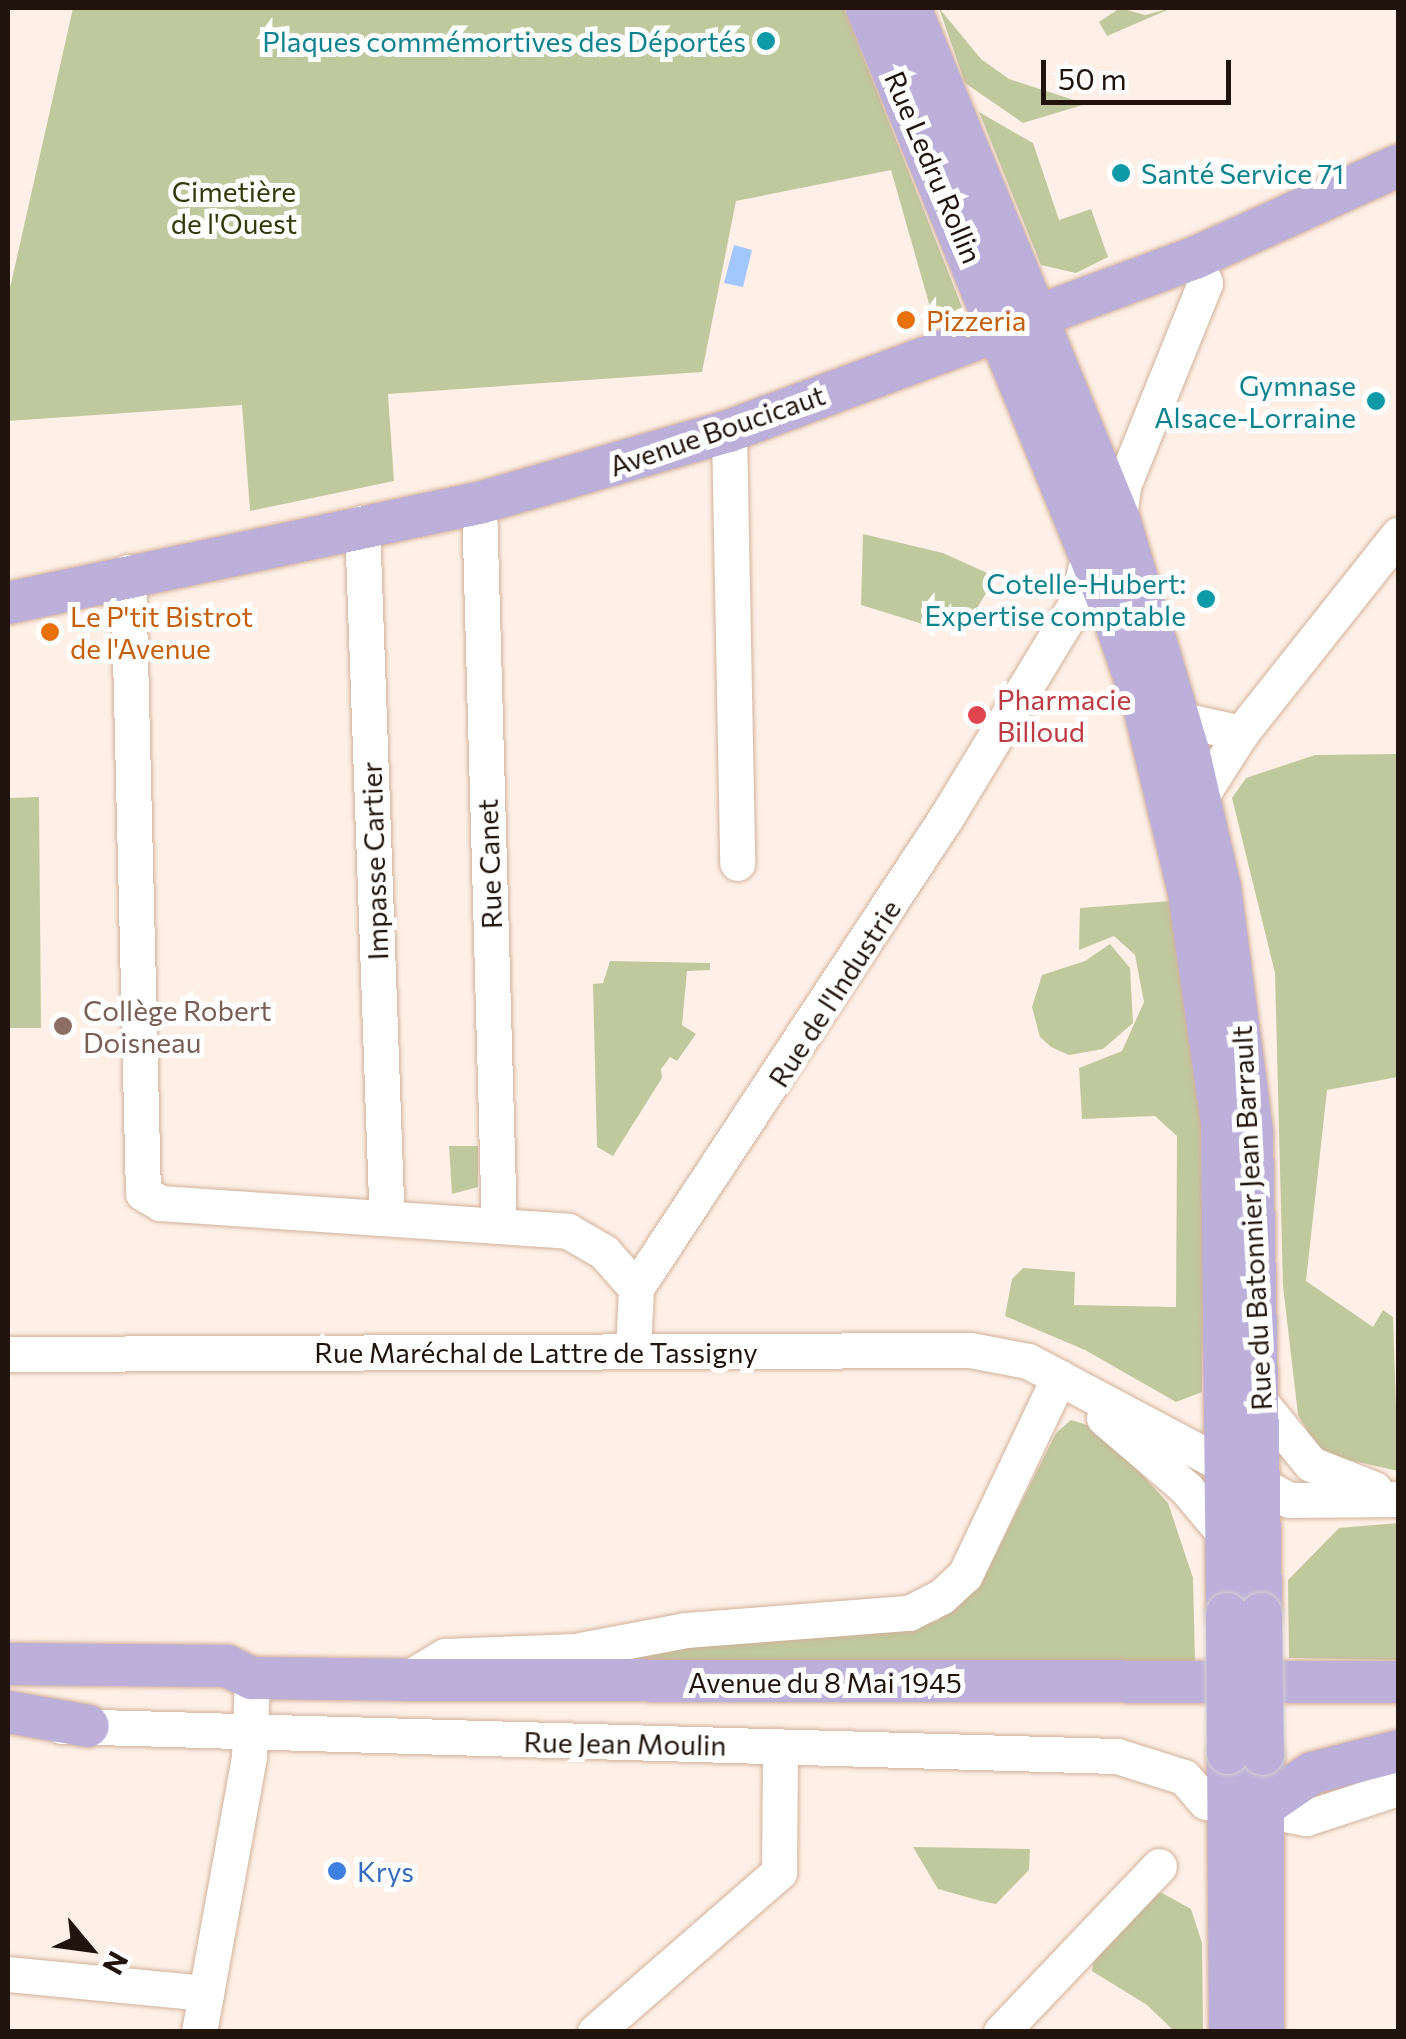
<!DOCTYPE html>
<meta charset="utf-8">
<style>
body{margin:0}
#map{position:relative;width:1406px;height:2039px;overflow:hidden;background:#fef0e7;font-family:Commissioner,sans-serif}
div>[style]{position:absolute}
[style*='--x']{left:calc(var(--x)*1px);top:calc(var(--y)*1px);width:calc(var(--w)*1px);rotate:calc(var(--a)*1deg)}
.green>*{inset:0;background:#c0c89e}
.water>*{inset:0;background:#a2c7fd}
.roads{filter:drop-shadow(0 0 2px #d1b19b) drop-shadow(0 0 2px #d1b19b)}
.minor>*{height:35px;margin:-17.5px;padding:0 17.5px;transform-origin:17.5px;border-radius:17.5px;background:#fff}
.major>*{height:42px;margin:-21px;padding:0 21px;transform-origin:21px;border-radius:21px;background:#bcb0db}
.bridges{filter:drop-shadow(0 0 2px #d2d0ce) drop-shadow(0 0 2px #d2d0ce)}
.major-bridge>*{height:42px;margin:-21px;padding:0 21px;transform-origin:21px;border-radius:21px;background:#bcb0db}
.dots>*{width:28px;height:28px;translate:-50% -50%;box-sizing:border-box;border:5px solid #fff;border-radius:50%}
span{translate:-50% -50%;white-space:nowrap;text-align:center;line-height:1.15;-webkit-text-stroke:10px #fff;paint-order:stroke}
.culture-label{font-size:28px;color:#0d838f}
.right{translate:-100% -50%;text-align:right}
.left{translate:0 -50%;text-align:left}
.street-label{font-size:28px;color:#20140c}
.park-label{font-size:28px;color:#343a07}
.food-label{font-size:28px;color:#c56008}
.health-label{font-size:28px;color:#be3a42}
.education-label{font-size:28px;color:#785e54}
.shop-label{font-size:28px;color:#366cbe}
.frame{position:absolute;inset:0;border:10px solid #20140c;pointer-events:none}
.north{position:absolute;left:40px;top:1899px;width:100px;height:100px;-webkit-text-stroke:8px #fff;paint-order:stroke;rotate:119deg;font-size:28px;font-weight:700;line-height:40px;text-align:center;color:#20140c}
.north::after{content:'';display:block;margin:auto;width:35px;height:45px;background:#20140c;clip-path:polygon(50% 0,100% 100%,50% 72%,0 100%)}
.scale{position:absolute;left:1041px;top:60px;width:190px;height:45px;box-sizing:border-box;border:5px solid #20140c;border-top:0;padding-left:12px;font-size:30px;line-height:35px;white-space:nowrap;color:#20140c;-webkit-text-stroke:8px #fff;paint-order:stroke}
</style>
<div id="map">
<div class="green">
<i style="clip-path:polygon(73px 8px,844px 8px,962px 307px,934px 321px,891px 170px,736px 201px,702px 372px,388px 394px,394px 481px,250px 511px,242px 405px,8px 421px,8px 297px)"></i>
<i style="clip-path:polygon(939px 8px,981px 59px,1009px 79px,1086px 104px,1023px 123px,965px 83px)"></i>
<i style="clip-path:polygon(1120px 8px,1145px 15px,1172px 8px,1107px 36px,1099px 22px)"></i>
<i style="clip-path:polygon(979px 112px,1033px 143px,1059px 220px,1091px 209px,1108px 257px,1076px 273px,1041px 265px)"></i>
<i style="clip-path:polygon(863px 534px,943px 553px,996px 577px,964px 629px,946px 621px,942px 630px,861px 605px)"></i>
<i style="clip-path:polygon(1398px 754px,1398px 1077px,1327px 1090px,1306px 1281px,1373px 1327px,1383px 1310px,1393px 1317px,1398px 1471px,1322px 1454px,1298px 1415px,1283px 1286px,1275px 973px,1232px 798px,1246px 778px,1315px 755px)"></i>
<i style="clip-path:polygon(39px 797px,41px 1028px,8px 1028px,8px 798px)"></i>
<i style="clip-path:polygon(1171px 901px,1205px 1141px,1202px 1392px,1176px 1402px,1085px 1350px,1005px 1316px,1012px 1279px,1023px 1268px,1075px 1272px,1074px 1305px,1176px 1307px,1177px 1136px,1155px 1116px,1082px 1119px,1079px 1068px,1122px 1051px,1144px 1002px,1135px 955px,1114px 936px,1079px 950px,1080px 908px)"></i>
<i style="clip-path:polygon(1110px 944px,1130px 968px,1133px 1023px,1103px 1049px,1069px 1055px,1051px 1047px,1040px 1037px,1032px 1007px,1042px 975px,1085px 961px)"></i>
<i style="clip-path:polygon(610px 961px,710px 963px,710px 970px,687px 971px,682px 1025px,696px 1034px,677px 1061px,670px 1057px,661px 1069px,662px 1078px,613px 1156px,597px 1147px,593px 984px,603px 983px)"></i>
<i style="clip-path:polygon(449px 1146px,478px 1146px,478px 1187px,452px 1194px)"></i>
<i style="clip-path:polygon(1071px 1420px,1100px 1429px,1168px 1503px,1193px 1578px,1195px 1662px,629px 1660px,633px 1648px,937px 1621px,978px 1589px,1056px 1433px)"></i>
<i style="clip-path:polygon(1398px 1523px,1398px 1660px,1289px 1658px,1288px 1580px,1339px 1528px)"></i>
<i style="clip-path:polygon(913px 1847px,1030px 1849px,1029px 1870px,996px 1904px,981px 1901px,938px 1889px)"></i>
<i style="clip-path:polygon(1162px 1893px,1191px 1909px,1202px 1943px,1203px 2031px,1174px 2031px,1147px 2005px,1092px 1971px,1094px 1958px,1153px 1894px)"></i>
</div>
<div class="water">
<i style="clip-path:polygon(734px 245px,752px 250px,743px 287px,724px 283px)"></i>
</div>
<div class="roads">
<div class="minor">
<i style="--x:729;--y:431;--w:432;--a:88.9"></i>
<i style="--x:479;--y:503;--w:723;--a:88.42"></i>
<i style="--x:1119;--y:519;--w:33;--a:-83"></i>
<i style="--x:1123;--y:486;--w:219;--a:-68"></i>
<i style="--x:1205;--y:283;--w:27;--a:-112"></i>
<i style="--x:362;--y:523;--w:676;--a:87.97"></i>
<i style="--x:128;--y:572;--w:621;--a:88.62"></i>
<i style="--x:143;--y:1193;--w:20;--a:30"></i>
<i style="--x:160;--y:1203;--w:409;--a:3.9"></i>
<i style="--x:568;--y:1231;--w:42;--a:30.3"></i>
<i style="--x:604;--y:1252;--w:48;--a:48.4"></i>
<i style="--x:1179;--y:719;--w:64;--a:12.7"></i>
<i style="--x:1241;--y:733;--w:78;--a:122.5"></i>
<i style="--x:1241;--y:733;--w:253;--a:-51.6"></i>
<i style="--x:633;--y:1351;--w:63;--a:-87.3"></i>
<i style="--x:636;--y:1288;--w:565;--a:-56.62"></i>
<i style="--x:947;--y:816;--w:248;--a:-58.7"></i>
<i style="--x:1076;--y:604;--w:54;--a:-74.9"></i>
<i style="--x:8;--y:1354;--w:962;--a:-0.24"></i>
<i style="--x:970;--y:1350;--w:59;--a:10.7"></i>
<i style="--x:1028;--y:1361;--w:296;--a:28"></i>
<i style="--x:1289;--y:1500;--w:109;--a:-0.5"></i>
<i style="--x:1261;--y:1403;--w:79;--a:50.7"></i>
<i style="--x:1311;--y:1464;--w:68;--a:21.6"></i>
<i style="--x:1104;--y:1418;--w:108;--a:40.5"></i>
<i style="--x:1186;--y:1488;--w:64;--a:50.1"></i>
<i style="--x:405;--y:1680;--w:47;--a:-31"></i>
<i style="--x:445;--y:1656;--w:130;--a:-2.2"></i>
<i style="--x:575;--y:1651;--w:113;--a:-10.7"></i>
<i style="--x:686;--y:1630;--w:224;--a:-4.4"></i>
<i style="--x:909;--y:1613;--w:36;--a:-27"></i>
<i style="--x:941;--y:1597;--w:33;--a:-43"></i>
<i style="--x:965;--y:1575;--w:219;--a:-64.6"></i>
<i style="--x:62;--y:1726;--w:1055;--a:1.63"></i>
<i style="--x:1117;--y:1756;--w:70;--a:17.4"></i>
<i style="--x:1184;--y:1777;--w:33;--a:49"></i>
<i style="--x:1206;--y:1802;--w:67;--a:-1.7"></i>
<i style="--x:1273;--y:1800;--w:18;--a:49"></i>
<i style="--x:1285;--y:1814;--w:21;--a:11"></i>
<i style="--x:1306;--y:1818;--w:97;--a:-18.1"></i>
<i style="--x:8;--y:1974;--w:199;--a:5.5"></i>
<i style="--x:199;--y:2032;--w:280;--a:-79.7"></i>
<i style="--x:249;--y:1756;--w:78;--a:-87.8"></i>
<i style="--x:595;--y:2032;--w:244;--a:-41"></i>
<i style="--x:779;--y:1872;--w:126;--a:-89.5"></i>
<i style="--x:1001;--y:2032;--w:229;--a:-46.4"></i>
</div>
<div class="major">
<i style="--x:867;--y:8;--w:636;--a:67.83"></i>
<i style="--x:1107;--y:597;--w:111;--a:71.1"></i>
<i style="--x:1143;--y:702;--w:195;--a:76.4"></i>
<i style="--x:1189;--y:892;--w:235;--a:81.9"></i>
<i style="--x:1222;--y:1125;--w:489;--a:89.4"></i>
<i style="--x:910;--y:8;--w:552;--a:67.76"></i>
<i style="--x:1119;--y:519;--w:245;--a:73.4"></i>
<i style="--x:1189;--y:754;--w:138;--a:77"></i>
<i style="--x:1220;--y:888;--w:246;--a:82.5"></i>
<i style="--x:1252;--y:1132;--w:482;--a:88.9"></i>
<i style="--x:8;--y:603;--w:481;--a:-12"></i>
<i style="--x:479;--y:503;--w:260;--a:-16.1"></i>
<i style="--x:729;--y:431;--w:497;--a:-20.4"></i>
<i style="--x:1195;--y:258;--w:223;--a:-24.4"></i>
<i style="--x:8;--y:1664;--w:219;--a:0.5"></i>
<i style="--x:227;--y:1666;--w:28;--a:26"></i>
<i style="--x:252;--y:1678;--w:153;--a:0.7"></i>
<i style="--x:405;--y:1680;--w:993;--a:0.12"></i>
<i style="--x:8;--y:1712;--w:81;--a:9.9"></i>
<i style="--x:1228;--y:1753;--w:279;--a:89.6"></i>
<i style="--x:1273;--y:1800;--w:47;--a:-34.7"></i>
<i style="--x:1312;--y:1773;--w:89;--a:-14.3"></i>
<i style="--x:1263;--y:2032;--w:278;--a:-90"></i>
</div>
</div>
<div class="bridges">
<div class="major-bridge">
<i style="--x:1227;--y:1614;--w:139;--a:89.6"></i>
<i style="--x:1261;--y:1614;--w:140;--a:89.2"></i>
</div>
</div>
<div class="dots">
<i style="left:766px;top:41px;background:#0f9aa8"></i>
<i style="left:1121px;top:173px;background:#0f9aa8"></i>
<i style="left:906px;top:320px;background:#e8710a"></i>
<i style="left:1376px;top:401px;background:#0f9aa8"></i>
<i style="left:1206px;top:599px;background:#0f9aa8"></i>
<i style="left:50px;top:632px;background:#e8710a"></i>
<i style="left:977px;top:715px;background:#e0444e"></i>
<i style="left:63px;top:1026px;background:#8d6e63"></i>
<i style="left:337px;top:1871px;background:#3f7fe0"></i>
</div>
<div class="culture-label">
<span class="right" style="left:746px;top:41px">Plaques commémortives des Déportés</span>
<span class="left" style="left:1141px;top:173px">Santé Service 71</span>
<span class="right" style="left:1356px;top:401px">Gymnase<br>Alsace-Lorraine</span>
<span class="right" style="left:1186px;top:599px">Cotelle-Hubert:<br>Expertise comptable</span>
</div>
<div class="street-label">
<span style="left:934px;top:167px;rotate:67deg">Rue Ledru Rollin</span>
<span style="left:717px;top:430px;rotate:-19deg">Avenue Boucicaut</span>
<span style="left:374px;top:861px;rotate:-92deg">Impasse Cartier</span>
<span style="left:489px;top:864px;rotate:-92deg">Rue Canet</span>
<span style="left:834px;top:993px;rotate:-57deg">Rue de l'Industrie</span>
<span style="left:1251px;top:1218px;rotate:-93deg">Rue du Batonnier Jean Barrault</span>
<span style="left:536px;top:1352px">Rue Maréchal de Lattre de Tassigny</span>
<span style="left:825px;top:1682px">Avenue du 8 Mai 1945</span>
<span style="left:625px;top:1743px;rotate:1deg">Rue Jean Moulin</span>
</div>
<div class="park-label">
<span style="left:234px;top:207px">Cimetière<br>de l'Ouest</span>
</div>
<div class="food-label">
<span class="left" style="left:926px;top:320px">Pizzeria</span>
<span class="left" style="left:70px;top:632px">Le P'tit Bistrot<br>de l'Avenue</span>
</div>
<div class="health-label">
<span class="left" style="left:997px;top:715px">Pharmacie<br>Billoud</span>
</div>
<div class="education-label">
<span class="left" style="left:83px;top:1026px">Collège Robert<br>Doisneau</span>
</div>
<div class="shop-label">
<span class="left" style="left:357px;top:1871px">Krys</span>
</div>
<div class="frame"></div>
<div class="north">N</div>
<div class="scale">50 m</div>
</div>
